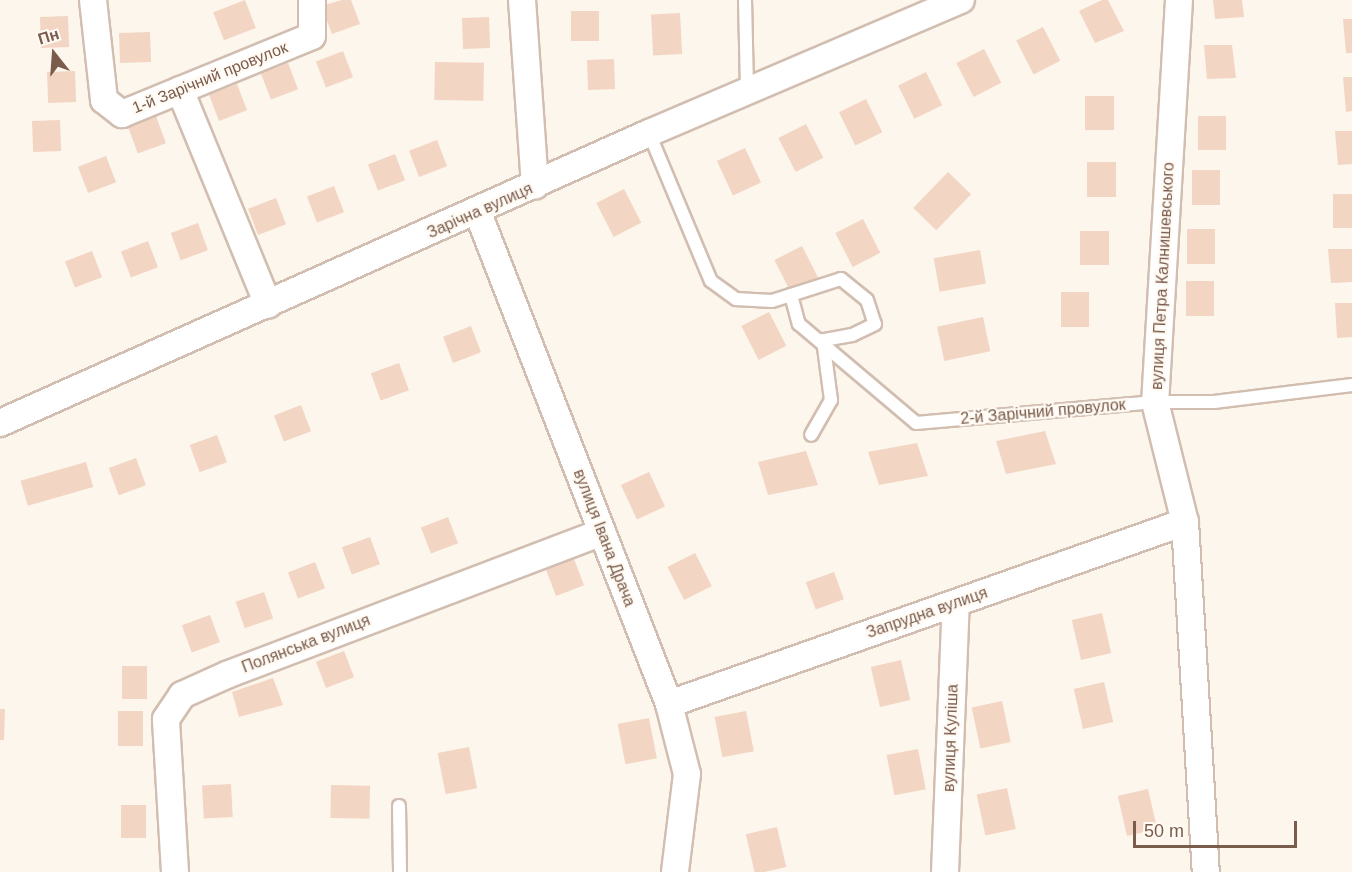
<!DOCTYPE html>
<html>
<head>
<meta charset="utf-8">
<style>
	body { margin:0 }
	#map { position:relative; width:1352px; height:872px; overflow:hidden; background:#fdf6ec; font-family:Arial,sans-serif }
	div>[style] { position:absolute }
	.building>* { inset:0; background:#f3d5c3; transform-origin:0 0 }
	.roads { filter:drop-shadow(2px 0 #d1beb0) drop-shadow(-2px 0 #d1beb0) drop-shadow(0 2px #d1beb0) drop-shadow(0 -2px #d1beb0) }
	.lane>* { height:12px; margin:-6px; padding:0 6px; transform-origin:6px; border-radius:6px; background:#fff }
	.street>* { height:26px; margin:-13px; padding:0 13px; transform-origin:13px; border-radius:13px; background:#fff }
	span { translate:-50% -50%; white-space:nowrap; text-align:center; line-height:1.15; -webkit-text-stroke:4.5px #fffaf3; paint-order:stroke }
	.street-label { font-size:16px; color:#7a5c4d }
	.north { position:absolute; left:24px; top:24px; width:60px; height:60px; -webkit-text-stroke:4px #fffaf3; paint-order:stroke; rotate:343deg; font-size:16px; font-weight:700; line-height:24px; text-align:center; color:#7a5c4d }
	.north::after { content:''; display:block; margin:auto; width:21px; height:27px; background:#7a5c4d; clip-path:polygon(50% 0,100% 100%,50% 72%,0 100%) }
	.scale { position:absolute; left:1133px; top:821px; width:164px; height:27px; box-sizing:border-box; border:3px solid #7a5c4d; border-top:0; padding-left:8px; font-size:18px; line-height:21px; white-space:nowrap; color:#7a5c4d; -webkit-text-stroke:4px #fffaf3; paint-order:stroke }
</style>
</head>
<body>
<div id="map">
	<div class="building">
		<i style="left:245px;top:0;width:30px;height:34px;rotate:69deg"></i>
		<i style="clip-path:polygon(342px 0,351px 0,360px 24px,332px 34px,321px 6px)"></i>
		<i style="clip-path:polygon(1102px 0,1108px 0,1124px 31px,1095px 43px,1079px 11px)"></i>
		<i style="clip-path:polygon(1213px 0,1242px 0,1244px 17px,1215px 19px)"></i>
		<i style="left:599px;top:11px;width:30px;height:28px;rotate:90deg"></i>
		<i style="left:680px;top:13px;width:41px;height:29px;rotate:87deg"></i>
		<i style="left:68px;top:16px;width:31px;height:28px;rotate:88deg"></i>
		<i style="left:489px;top:17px;width:31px;height:27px;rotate:88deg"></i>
		<i style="clip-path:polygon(1343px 19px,1352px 19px,1352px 53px,1346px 53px)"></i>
		<i style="left:1043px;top:27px;width:38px;height:30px;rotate:63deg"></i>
		<i style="left:150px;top:32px;width:30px;height:31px;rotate:88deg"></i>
		<i style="clip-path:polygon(1204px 45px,1232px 45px,1236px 78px,1207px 79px)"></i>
		<i style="left:984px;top:49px;width:38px;height:31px;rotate:63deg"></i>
		<i style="left:343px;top:51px;width:28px;height:29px;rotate:69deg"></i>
		<i style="left:614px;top:59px;width:30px;height:27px;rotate:88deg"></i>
		<i style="left:435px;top:62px;width:49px;height:38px;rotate:1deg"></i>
		<i style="left:288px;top:63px;width:28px;height:29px;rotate:69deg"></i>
		<i style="left:75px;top:71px;width:31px;height:28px;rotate:88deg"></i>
		<i style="left:926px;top:72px;width:37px;height:31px;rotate:64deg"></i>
		<i style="clip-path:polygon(1343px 77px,1352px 77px,1352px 111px,1346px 112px)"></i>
		<i style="left:237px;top:84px;width:28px;height:30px;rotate:69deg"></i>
		<i style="left:1085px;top:96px;width:29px;height:34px"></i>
		<i style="left:866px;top:99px;width:37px;height:30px;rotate:64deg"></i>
		<i style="left:156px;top:116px;width:29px;height:30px;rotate:70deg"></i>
		<i style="left:1198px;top:116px;width:28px;height:34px"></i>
		<i style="left:60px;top:120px;width:31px;height:28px;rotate:88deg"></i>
		<i style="left:806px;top:124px;width:38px;height:31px;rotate:63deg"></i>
		<i style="clip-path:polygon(1335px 131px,1352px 131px,1352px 164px,1338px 165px)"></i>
		<i style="left:437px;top:140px;width:28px;height:30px;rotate:69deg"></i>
		<i style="left:745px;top:148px;width:38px;height:31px;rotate:65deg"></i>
		<i style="left:395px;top:154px;width:28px;height:29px;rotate:69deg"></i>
		<i style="left:106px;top:156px;width:28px;height:30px;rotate:69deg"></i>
		<i style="left:1087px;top:162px;width:29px;height:35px"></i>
		<i style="left:1192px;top:170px;width:28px;height:35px"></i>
		<i style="left:948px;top:172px;width:32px;height:50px;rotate:44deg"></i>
		<i style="left:334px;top:186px;width:28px;height:29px;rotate:69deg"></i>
		<i style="left:624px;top:189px;width:38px;height:31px;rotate:63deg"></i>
		<i style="left:1333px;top:194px;width:19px;height:34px"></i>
		<i style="left:276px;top:198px;width:28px;height:30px;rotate:69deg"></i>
		<i style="left:863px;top:219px;width:38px;height:31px;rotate:63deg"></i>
		<i style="left:198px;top:223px;width:29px;height:29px;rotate:70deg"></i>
		<i style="left:1187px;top:229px;width:28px;height:35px"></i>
		<i style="left:1080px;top:231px;width:29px;height:34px"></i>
		<i style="left:148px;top:241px;width:28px;height:29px;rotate:69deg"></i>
		<i style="left:802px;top:246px;width:38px;height:31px;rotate:63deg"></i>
		<i style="clip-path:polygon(1328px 249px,1352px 249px,1352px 282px,1331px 283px)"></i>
		<i style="left:980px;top:250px;width:34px;height:47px;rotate:80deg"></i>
		<i style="left:92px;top:251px;width:28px;height:29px;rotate:69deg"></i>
		<i style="left:1186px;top:281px;width:28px;height:35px"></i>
		<i style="left:1061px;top:292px;width:28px;height:35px"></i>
		<i style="clip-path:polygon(1335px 303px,1352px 303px,1352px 337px,1337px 338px)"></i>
		<i style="left:769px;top:312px;width:38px;height:31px;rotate:63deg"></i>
		<i style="left:983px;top:317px;width:35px;height:47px;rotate:78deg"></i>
		<i style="left:471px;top:326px;width:28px;height:30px;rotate:69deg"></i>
		<i style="left:399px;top:363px;width:29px;height:30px;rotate:70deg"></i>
		<i style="left:301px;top:405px;width:28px;height:29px;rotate:69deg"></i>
		<i style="clip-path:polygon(1045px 431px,1056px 464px,1006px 474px,996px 441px)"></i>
		<i style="left:217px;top:435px;width:29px;height:29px;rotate:70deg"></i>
		<i style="clip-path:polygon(917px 443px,928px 476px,879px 485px,868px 452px)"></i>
		<i style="clip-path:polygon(806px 451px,818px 485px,768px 495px,758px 462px)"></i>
		<i style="left:136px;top:458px;width:29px;height:29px;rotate:70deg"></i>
		<i style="left:86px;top:462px;width:26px;height:68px;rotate:74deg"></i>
		<i style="left:649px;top:472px;width:38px;height:31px;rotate:65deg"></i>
		<i style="left:448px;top:517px;width:28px;height:29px;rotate:69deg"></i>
		<i style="left:370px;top:537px;width:29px;height:30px;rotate:70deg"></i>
		<i style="left:695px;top:553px;width:37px;height:31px;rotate:63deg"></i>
		<i style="left:574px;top:559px;width:28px;height:30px;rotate:69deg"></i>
		<i style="left:315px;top:562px;width:28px;height:29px;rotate:69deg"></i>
		<i style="left:834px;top:572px;width:29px;height:30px;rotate:70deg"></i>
		<i style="left:264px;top:592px;width:28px;height:30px;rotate:71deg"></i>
		<i style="left:1102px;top:613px;width:41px;height:31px;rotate:77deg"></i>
		<i style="left:210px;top:615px;width:29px;height:30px;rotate:70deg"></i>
		<i style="left:344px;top:651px;width:28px;height:30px;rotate:69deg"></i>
		<i style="left:901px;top:660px;width:41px;height:31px;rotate:77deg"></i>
		<i style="left:122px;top:666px;width:25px;height:33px"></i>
		<i style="clip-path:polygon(273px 678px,283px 705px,239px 717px,232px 692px)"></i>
		<i style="left:1104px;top:682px;width:41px;height:31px;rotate:77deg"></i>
		<i style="left:1002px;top:701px;width:42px;height:31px;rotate:78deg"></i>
		<i style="clip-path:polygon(0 709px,5px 709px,4px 740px,0 740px)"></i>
		<i style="left:118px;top:711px;width:25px;height:35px"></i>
		<i style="left:746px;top:711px;width:41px;height:32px;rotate:79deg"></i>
		<i style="left:649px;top:718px;width:41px;height:32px;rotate:79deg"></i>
		<i style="left:469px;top:747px;width:42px;height:32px;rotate:79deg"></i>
		<i style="left:918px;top:749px;width:41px;height:32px;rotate:79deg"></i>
		<i style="left:231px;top:784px;width:33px;height:29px;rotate:87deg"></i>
		<i style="left:331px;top:785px;width:39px;height:33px;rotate:1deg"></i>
		<i style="left:1007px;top:788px;width:42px;height:31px;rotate:78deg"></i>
		<i style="left:1148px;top:789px;width:41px;height:31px;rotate:77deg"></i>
		<i style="left:121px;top:805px;width:25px;height:33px"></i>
		<i style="left:777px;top:827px;width:41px;height:32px;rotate:77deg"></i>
	</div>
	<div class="roads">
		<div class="lane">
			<i style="left:745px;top:0;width:91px;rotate:88.7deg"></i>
			<i style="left:649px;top:133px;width:160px;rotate:67.3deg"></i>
			<i style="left:711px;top:281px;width:31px;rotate:36deg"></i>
			<i style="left:736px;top:299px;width:36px;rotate:3deg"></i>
			<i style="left:772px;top:301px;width:72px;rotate:-17.7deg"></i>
			<i style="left:841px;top:279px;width:33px;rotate:39deg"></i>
			<i style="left:867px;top:300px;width:25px;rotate:72deg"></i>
			<i style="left:875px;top:324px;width:25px;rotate:154deg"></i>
			<i style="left:852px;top:335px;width:29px;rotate:170deg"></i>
			<i style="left:823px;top:340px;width:61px;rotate:82.4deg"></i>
			<i style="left:831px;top:400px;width:40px;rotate:119.7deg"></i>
			<i style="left:791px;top:295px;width:30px;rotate:75deg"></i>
			<i style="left:799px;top:324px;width:153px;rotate:40.2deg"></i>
			<i style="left:916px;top:423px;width:240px;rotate:-5deg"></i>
			<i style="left:1155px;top:402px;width:59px"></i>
			<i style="left:1214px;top:402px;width:139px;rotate:-7deg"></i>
			<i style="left:399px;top:806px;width:66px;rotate:89.1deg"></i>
		</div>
		<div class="street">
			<i style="left:93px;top:0;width:101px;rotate:83.7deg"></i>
			<i style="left:104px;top:100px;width:23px;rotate:38deg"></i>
			<i style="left:122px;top:114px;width:205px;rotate:-22.3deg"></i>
			<i style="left:312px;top:36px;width:36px;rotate:-90deg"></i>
			<i style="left:522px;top:0;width:186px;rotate:86deg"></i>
			<i style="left:1179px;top:0;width:403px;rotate:93.4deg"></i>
			<i style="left:1155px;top:402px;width:124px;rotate:76deg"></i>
			<i style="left:1185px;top:522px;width:351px;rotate:86.6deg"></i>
			<i style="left:180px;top:90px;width:232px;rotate:67.7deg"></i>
			<i style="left:478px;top:213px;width:527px;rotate:68.74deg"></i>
			<i style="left:669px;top:704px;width:72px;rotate:75.6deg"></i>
			<i style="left:687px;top:774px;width:99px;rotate:97deg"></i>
			<i style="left:0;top:423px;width:711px;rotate:-24.08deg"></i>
			<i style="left:649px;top:133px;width:339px;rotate:-23.1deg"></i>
			<i style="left:669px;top:704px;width:547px;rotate:-19.43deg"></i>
			<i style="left:175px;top:872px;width:153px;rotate:-93.4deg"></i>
			<i style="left:166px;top:719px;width:29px;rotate:-56deg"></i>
			<i style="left:182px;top:695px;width:51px;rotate:-24.1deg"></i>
			<i style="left:229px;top:674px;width:399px;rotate:-20.8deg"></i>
			<i style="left:945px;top:872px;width:269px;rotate:-87.7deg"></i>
		</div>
	</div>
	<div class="street-label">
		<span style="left:210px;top:78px;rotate:-22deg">1-й Зарічний провулок</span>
		<span style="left:480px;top:211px;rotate:-24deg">Зарічна вулиця</span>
		<span style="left:1163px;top:276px;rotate:-87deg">вулиця Петра Калнишевського</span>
		<span style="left:1043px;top:412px;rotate:-5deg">2-й Зарічний провулок</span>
		<span style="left:604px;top:538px;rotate:69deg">вулиця Івана Драча</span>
		<span style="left:927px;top:613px;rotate:-19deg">Запрудна вулиця</span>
		<span style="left:306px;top:644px;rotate:-21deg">Полянська вулиця</span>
		<span style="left:951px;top:738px;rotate:-88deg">вулиця Куліша</span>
	</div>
	<div class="north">Пн</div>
	<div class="scale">50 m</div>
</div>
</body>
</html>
